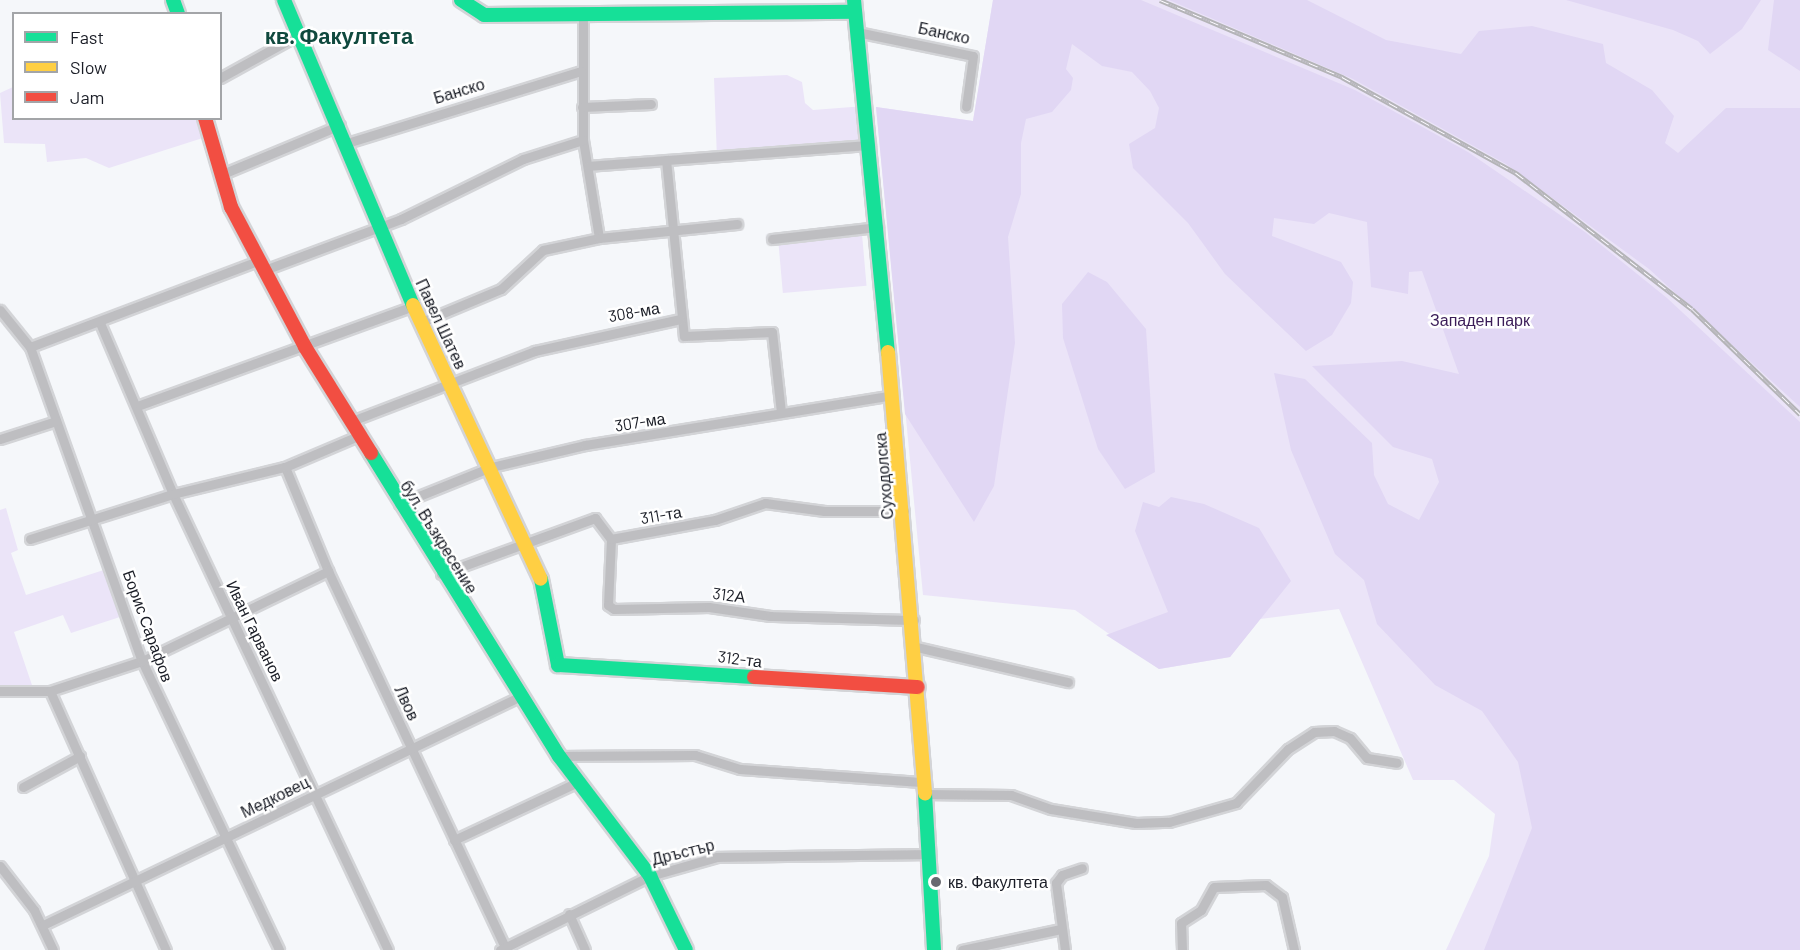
<!DOCTYPE html>
<html>
<head>
<meta charset="utf-8">
<style>
	body { margin:0 }
	#map { position:relative; width:1800px; height:950px; overflow:hidden; background:#f5f7fa; font-family:Barlow,sans-serif }
	div>[style] { position:absolute }
	.green>* { inset:0; background:#ebe4f8; transform-origin:0 0 }
	.forest>* { inset:0; background:#e1d7f4 }
	.roads { filter:drop-shadow(2px 0 #d3d4d7) drop-shadow(-2px 0 #d3d4d7) drop-shadow(0 2px #d3d4d7) drop-shadow(0 -2px #d3d4d7) }
	.street>* { height:9px; margin:-4.5px; padding:0 4.5px; transform-origin:4.5px; border-radius:4.5px; background:#bebec1 }
	.fast>* { height:14px; margin:-7px; padding:0 7px; transform-origin:7px; border-radius:7px; background:#16e098 }
	.slow>* { height:14px; margin:-7px; padding:0 7px; transform-origin:7px; border-radius:7px; background:#ffcf43 }
	.jam>* { height:14px; margin:-7px; padding:0 7px; transform-origin:7px; border-radius:7px; background:#f24e42 }
	.rail>* { height:5px; margin-top:-2.5px; transform-origin:0; background:repeating-linear-gradient(90deg,#fff 0 9px,#b4b4b7 0 18px); box-sizing:border-box; border-block:2px solid #b4b4b7 }
	.dots>* { width:16px; height:16px; translate:-50% -50%; box-sizing:border-box; border:3px solid #fff; border-radius:50% }
	span { translate:-50% -50%; white-space:nowrap; text-align:center; line-height:1.15; -webkit-text-stroke:5px #fff; paint-order:stroke }
	.street-label { font-size:16px; color:#1a1d26 }
	.park-label { font-size:16px; color:#3b1d58 }
	.poi-label { font-size:16px; color:#1a1d26 }
	.left { translate:0 -50%; text-align:left }
	.district-label { font-size:22px; color:#10493e; font-weight:700 }
	.legend { position:absolute; left:12px; top:12px; width:210px; height:108px; box-sizing:border-box; background:#fff; border:2px solid #a3a5a8; margin:0; padding:8px 10px; list-style:none; font-size:18px; color:#1a1d26 }
	.legend li { display:flex; align-items:center; gap:12px; height:30px }
	.legend b { width:30px; border:2px solid #a3a5a8 }
</style>
</head>
<body>
<div id="map">
	<div class="green">
		<i style="clip-path:polygon(993px 0,1800px 0,1800px 950px,1446px 950px,1489px 856px,1495px 814px,1454px 780px,1413px 780px,1339px 609px,1260px 619px,1230px 657px,1159px 669px,1075px 610px,923px 595px,876px 107px,973px 121px)"></i>
		<i style="clip-path:polygon(787px 75px,802px 82px,805px 103px,813px 110px,865px 106px,870px 145px,717px 160px,714px 78px)"></i>
		<i style="clip-path:polygon(13px 87px,14px 118px,205px 119px,209px 136px,109px 168px,86px 158px,47px 162px,45px 144px,4px 143px,0 93px)"></i>
		<i style="left:862px;top:234px;width:52px;height:84px;rotate:85deg"></i>
		<i style="clip-path:polygon(6px 508px,18px 550px,11px 553px,26px 595px,110px 568px,126px 615px,71px 633px,63px 615px,14px 632px,34px 691px,0 691px,0 510px)"></i>
	</div>
	<div class="forest">
		<i style="clip-path:polygon(993px 0,1141px 0,1355px 90px,1468px 152px,1585px 232px,1667px 298px,1800px 422px,1800px 950px,1484px 950px,1532px 828px,1518px 762px,1482px 711px,1435px 685px,1377px 624px,1364px 580px,1335px 554px,1291px 450px,1274px 373px,1305px 379px,1372px 443px,1374px 475px,1388px 504px,1419px 520px,1439px 482px,1432px 459px,1393px 447px,1312px 366px,1402px 361px,1459px 374px,1422px 271px,1409px 272px,1408px 294px,1371px 287px,1367px 222px,1329px 213px,1314px 224px,1274px 218px,1272px 236px,1341px 262px,1353px 282px,1351px 303px,1332px 335px,1306px 351px,1225px 274px,1188px 223px,1133px 168px,1129px 144px,1155px 128px,1159px 108px,1150px 91px,1132px 72px,1102px 66px,1072px 44px,1066px 69px,1073px 78px,1071px 90px,1052px 112px,1026px 119px,1021px 143px,1021px 194px,1008px 237px,1015px 343px,994px 486px,974px 522px,905px 414px,876px 107px,973px 121px)"></i>
		<i style="clip-path:polygon(1169px 0,1307px 0,1386px 40px,1461px 54px,1479px 31px,1532px 26px,1603px 44px,1606px 63px,1652px 90px,1674px 116px,1665px 143px,1678px 153px,1726px 108px,1800px 108px,1800px 407px,1649px 269px,1506px 164px,1353px 79px)"></i>
		<i style="clip-path:polygon(1566px 0,1761px 0,1742px 29px,1710px 54px,1698px 41px,1673px 30px)"></i>
		<i style="clip-path:polygon(1774px 0,1800px 0,1800px 71px,1768px 50px)"></i>
		<i style="clip-path:polygon(1088px 272px,1107px 282px,1146px 329px,1155px 472px,1125px 489px,1098px 449px,1063px 338px,1062px 304px)"></i>
		<i style="clip-path:polygon(1171px 497px,1204px 504px,1259px 528px,1291px 581px,1230px 657px,1159px 669px,1106px 635px,1168px 612px,1135px 531px,1143px 502px,1159px 507px)"></i>
	</div>
	<div class="roads">
		<div class="street">
			<i style="left:583px;top:11px;width:129px;rotate:90deg"></i>
			<i style="left:583px;top:140px;width:99px;rotate:80.7deg"></i>
			<i style="left:857px;top:32px;width:118px;rotate:11.7deg"></i>
			<i style="left:973px;top:56px;width:51px;rotate:97.8deg"></i>
			<i style="left:220px;top:78px;width:89px;rotate:-28.9deg"></i>
			<i style="left:582px;top:107px;width:69px;rotate:-2.5deg"></i>
			<i style="left:347px;top:143px;width:245px;rotate:-17.1deg"></i>
			<i style="left:666px;top:160px;width:177px;rotate:84.2deg"></i>
			<i style="left:684px;top:336px;width:88px;rotate:-2.6deg"></i>
			<i style="left:772px;top:332px;width:81px;rotate:83.6deg"></i>
			<i style="left:588px;top:166px;width:283px;rotate:-4.3deg"></i>
			<i style="left:220px;top:175px;width:130px;rotate:-22.6deg"></i>
			<i style="left:772px;top:239px;width:107px;rotate:-6.5deg"></i>
			<i style="left:262px;top:271px;width:148px;rotate:-20.5deg"></i>
			<i style="left:401px;top:219px;width:136px;rotate:-26.2deg"></i>
			<i style="left:523px;top:159px;width:63px;rotate:-17.6deg"></i>
			<i style="left:0;top:310px;width:48px;rotate:51deg"></i>
			<i style="left:30px;top:347px;width:333px;rotate:70.4deg"></i>
			<i style="left:142px;top:661px;width:320px;rotate:64.6deg"></i>
			<i style="left:424px;top:321px;width:83px;rotate:-22.6deg"></i>
			<i style="left:501px;top:289px;width:57px;rotate:-42.9deg"></i>
			<i style="left:543px;top:250px;width:57px;rotate:-12.1deg"></i>
			<i style="left:599px;top:238px;width:139px;rotate:-5.8deg"></i>
			<i style="left:100px;top:323px;width:186px;rotate:66.9deg"></i>
			<i style="left:173px;top:494px;width:504px;rotate:64.76deg"></i>
			<i style="left:30px;top:347px;width:243px;rotate:-20.7deg"></i>
			<i style="left:140px;top:405px;width:290px;rotate:-19.9deg"></i>
			<i style="left:349px;top:422px;width:199px;rotate:-20.9deg"></i>
			<i style="left:535px;top:351px;width:148px;rotate:-12.4deg"></i>
			<i style="left:0;top:439px;width:59px;rotate:-17.8deg"></i>
			<i style="left:285px;top:467px;width:113px;rotate:67.5deg"></i>
			<i style="left:328px;top:571px;width:419px;rotate:64.8deg"></i>
			<i style="left:399px;top:504px;width:99px;rotate:-21.9deg"></i>
			<i style="left:491px;top:467px;width:97px;rotate:-13.2deg"></i>
			<i style="left:585px;top:445px;width:312px;rotate:-9.2deg"></i>
			<i style="left:30px;top:539px;width:150px;rotate:-17.5deg"></i>
			<i style="left:173px;top:494px;width:115px;rotate:-13.6deg"></i>
			<i style="left:285px;top:467px;width:79px;rotate:-23deg"></i>
			<i style="left:611px;top:539px;width:66px;rotate:92.6deg"></i>
			<i style="left:608px;top:605px;width:7px;rotate:34deg"></i>
			<i style="left:614px;top:609px;width:95px;rotate:-1.2deg"></i>
			<i style="left:709px;top:607px;width:62px;rotate:8.4deg"></i>
			<i style="left:770px;top:616px;width:144px;rotate:1.6deg"></i>
			<i style="left:611px;top:539px;width:106px;rotate:-10.4deg"></i>
			<i style="left:715px;top:520px;width:53px;rotate:-18.8deg"></i>
			<i style="left:765px;top:503px;width:60px;rotate:7.7deg"></i>
			<i style="left:824px;top:511px;width:80px"></i>
			<i style="left:441px;top:574px;width:164px;rotate:-20deg"></i>
			<i style="left:595px;top:518px;width:26px;rotate:53deg"></i>
			<i style="left:916px;top:647px;width:156px;rotate:13deg"></i>
			<i style="left:0;top:691px;width:50px"></i>
			<i style="left:50px;top:691px;width:97px;rotate:-18.1deg"></i>
			<i style="left:142px;top:661px;width:207px;rotate:-25.8deg"></i>
			<i style="left:50px;top:691px;width:284px;rotate:65.9deg"></i>
			<i style="left:559px;top:756px;width:136px;rotate:-0.4deg"></i>
			<i style="left:695px;top:755px;width:47px;rotate:17.3deg"></i>
			<i style="left:740px;top:769px;width:181px;rotate:4.1deg"></i>
			<i style="left:23px;top:787px;width:65px;rotate:-28.5deg"></i>
			<i style="left:922px;top:794px;width:89px;rotate:0.6deg"></i>
			<i style="left:1011px;top:795px;width:42px;rotate:19.3deg"></i>
			<i style="left:1051px;top:809px;width:86px;rotate:9.4deg"></i>
			<i style="left:1136px;top:823px;width:33px;rotate:-2deg"></i>
			<i style="left:1169px;top:822px;width:70px;rotate:-15.8deg"></i>
			<i style="left:1236px;top:803px;width:75px;rotate:-46.1deg"></i>
			<i style="left:1288px;top:749px;width:31px;rotate:-33deg"></i>
			<i style="left:1314px;top:732px;width:20px;rotate:-3deg"></i>
			<i style="left:1334px;top:731px;width:17px;rotate:24deg"></i>
			<i style="left:1350px;top:738px;width:26px;rotate:50deg"></i>
			<i style="left:1367px;top:758px;width:30px;rotate:9deg"></i>
			<i style="left:454px;top:840px;width:137px;rotate:-25.1deg"></i>
			<i style="left:0;top:866px;width:56px;rotate:52.3deg"></i>
			<i style="left:34px;top:910px;width:44px;rotate:64.6deg"></i>
			<i style="left:569px;top:914px;width:39px;rotate:66deg"></i>
			<i style="left:43px;top:925px;width:530px;rotate:-25.6deg"></i>
			<i style="left:500px;top:950px;width:167px;rotate:-26.3deg"></i>
			<i style="left:650px;top:876px;width:70px;rotate:-15.8deg"></i>
			<i style="left:717px;top:857px;width:210px;rotate:-0.8deg"></i>
			<i style="left:962px;top:950px;width:101px;rotate:-12deg"></i>
			<i style="left:1065px;top:950px;width:68px;rotate:-97.7deg"></i>
			<i style="left:1056px;top:883px;width:10px;rotate:-53deg"></i>
			<i style="left:1062px;top:875px;width:21px;rotate:-19deg"></i>
			<i style="left:1182px;top:950px;width:27px;rotate:-92deg"></i>
			<i style="left:1181px;top:923px;width:24px;rotate:-33deg"></i>
			<i style="left:1201px;top:910px;width:26px;rotate:-61deg"></i>
			<i style="left:1214px;top:887px;width:52px;rotate:-2.2deg"></i>
			<i style="left:1266px;top:885px;width:20px;rotate:37deg"></i>
			<i style="left:1282px;top:897px;width:54px;rotate:77.2deg"></i>
		</div>
		<div class="fast">
			<i style="left:173px;top:0;width:15px;rotate:70deg"></i>
			<i style="left:284px;top:0;width:331px;rotate:67.1deg"></i>
			<i style="left:461px;top:0;width:27px;rotate:33deg"></i>
			<i style="left:484px;top:15px;width:371px;rotate:-0.5deg"></i>
			<i style="left:854px;top:0;width:354px;rotate:84.5deg"></i>
			<i style="left:371px;top:453px;width:357px;rotate:58.2deg"></i>
			<i style="left:559px;top:756px;width:151px;rotate:52.8deg"></i>
			<i style="left:650px;top:876px;width:82px;rotate:64.1deg"></i>
			<i style="left:541px;top:579px;width:88px;rotate:78.8deg"></i>
			<i style="left:558px;top:665px;width:196px;rotate:3.5deg"></i>
			<i style="left:925px;top:793px;width:157px;rotate:86.7deg"></i>
		</div>
		<div class="slow">
			<i style="left:413px;top:305px;width:302px;rotate:65deg"></i>
			<i style="left:888px;top:352px;width:443px;rotate:85.2deg"></i>
		</div>
		<div class="jam">
			<i style="left:205px;top:118px;width:93px;rotate:73.7deg"></i>
			<i style="left:231px;top:207px;width:158px;rotate:62.1deg"></i>
			<i style="left:305px;top:347px;width:125px;rotate:58.1deg"></i>
			<i style="left:754px;top:677px;width:164px;rotate:3.5deg"></i>
		</div>
	</div>
	<div class="rail">
		<i style="left:1160px;top:0;width:198px;rotate:22.9deg"></i>
		<i style="left:1342px;top:77px;width:199px;rotate:28.9deg"></i>
		<i style="left:1516px;top:173px;width:222px;rotate:37.7deg"></i>
		<i style="left:1692px;top:309px;width:151px;rotate:44.2deg"></i>
	</div>
	<div class="dots">
		<i style="left:936px;top:882px;background:#676970"></i>
	</div>
	<div class="street-label">
		<span style="left:944px;top:33px;rotate:12deg">Банско</span>
		<span style="left:459px;top:91px;rotate:-17deg">Банско</span>
		<span style="left:634px;top:312px;rotate:-10deg">308-ма</span>
		<span style="left:441px;top:324px;rotate:65deg">Павел Шатев</span>
		<span style="left:640px;top:422px;rotate:-9deg">307-ма</span>
		<span style="left:884px;top:476px;rotate:-95deg">Суходолска</span>
		<span style="left:661px;top:515px;rotate:-10deg">311-та</span>
		<span style="left:439px;top:537px;rotate:58deg">бул. Възкресение</span>
		<span style="left:729px;top:595px;rotate:7deg">312А</span>
		<span style="left:148px;top:626px;rotate:70deg">Борис Сарафов</span>
		<span style="left:255px;top:631px;rotate:64deg">Иван Гарванов</span>
		<span style="left:740px;top:659px;rotate:7deg">312-та</span>
		<span style="left:407px;top:703px;rotate:65deg">Лвов</span>
		<span style="left:275px;top:797px;rotate:-26deg">Медковец</span>
		<span style="left:683px;top:852px;rotate:-14deg">Дръстър</span>
	</div>
	<div class="park-label">
		<span style="left:1480px;top:320px">Западен парк</span>
	</div>
	<div class="poi-label">
		<span class="left" style="left:948px;top:882px">кв. Факултета</span>
	</div>
	<div class="district-label">
		<span style="left:339px;top:36px">кв. Факултета</span>
	</div>
	<ul class="legend">
	<li><b style="height:8px;background:#16e098"></b>Fast</li>
	<li><b style="height:8px;background:#ffcf43"></b>Slow</li>
	<li><b style="height:8px;background:#f24e42"></b>Jam</li>
	</ul>
</div>
</body>
</html>
